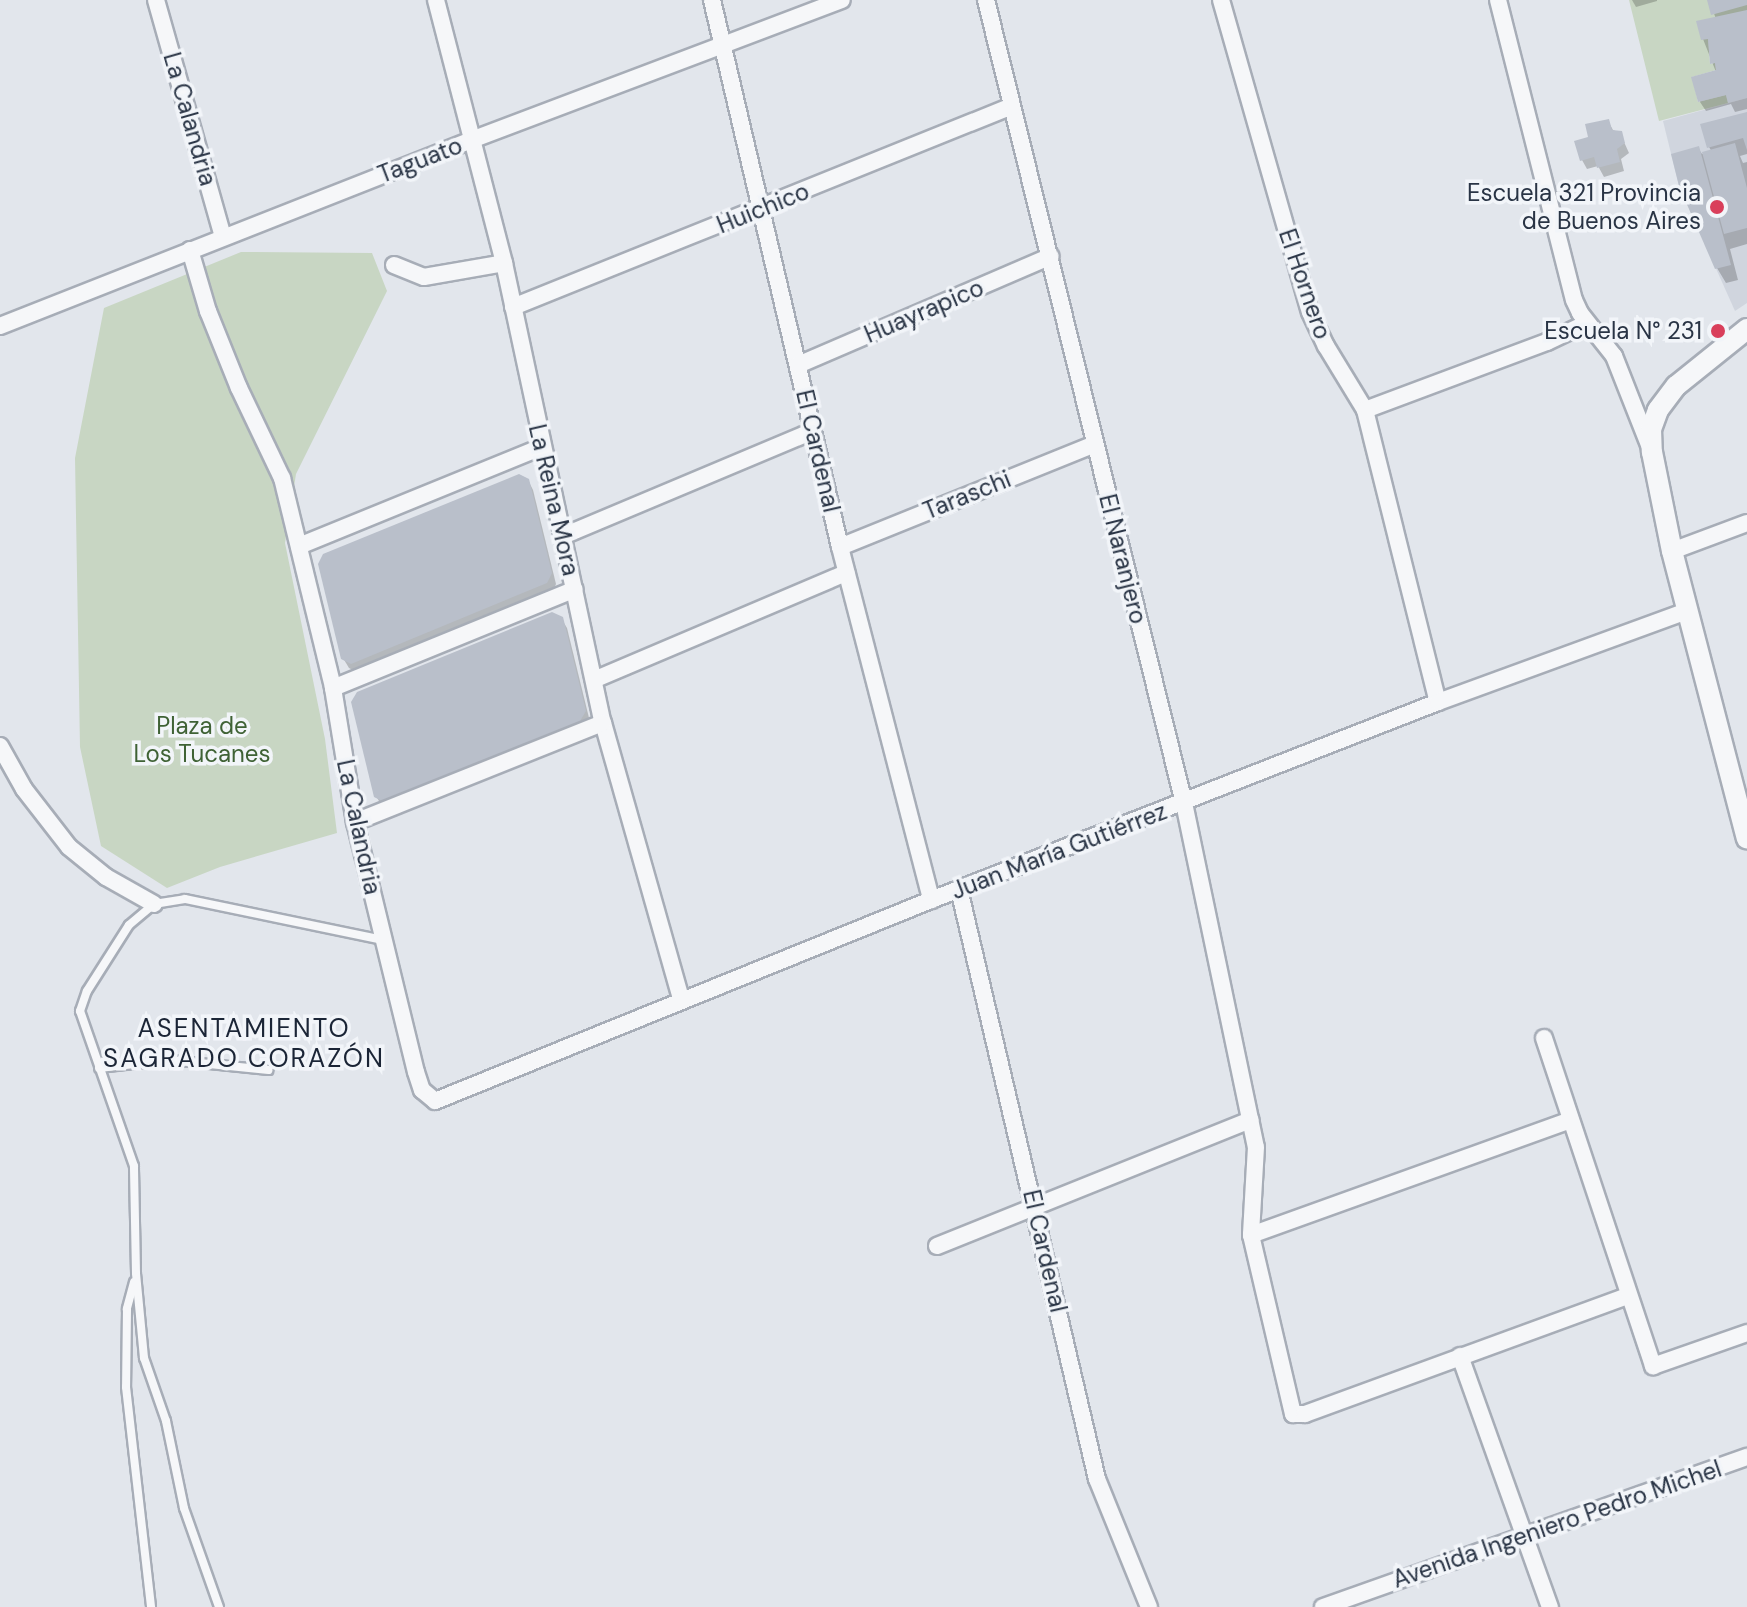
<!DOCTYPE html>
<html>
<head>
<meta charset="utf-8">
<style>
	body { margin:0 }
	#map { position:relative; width:1747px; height:1607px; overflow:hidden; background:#e2e6ec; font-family:"DM Sans",sans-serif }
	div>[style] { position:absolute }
	.built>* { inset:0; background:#d0d5de }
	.green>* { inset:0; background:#c8d6c3 }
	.shadow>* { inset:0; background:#0003 }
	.building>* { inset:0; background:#b9bfca }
	.roads { filter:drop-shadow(2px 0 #a7adb7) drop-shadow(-2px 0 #a7adb7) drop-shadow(0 2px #a7adb7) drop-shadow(0 -2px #a7adb7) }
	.service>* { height:8px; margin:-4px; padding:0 4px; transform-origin:4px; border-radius:4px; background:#f6f7f9 }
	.minor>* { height:16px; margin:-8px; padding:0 8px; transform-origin:8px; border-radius:8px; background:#f6f7f9 }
	.tertiary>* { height:20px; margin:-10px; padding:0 10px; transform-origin:10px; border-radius:10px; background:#f6f7f9 }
	.dots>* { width:22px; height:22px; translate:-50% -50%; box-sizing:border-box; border:4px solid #f2f5f9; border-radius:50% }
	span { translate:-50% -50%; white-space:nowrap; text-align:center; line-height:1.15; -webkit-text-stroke:7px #f2f5f9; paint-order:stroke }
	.street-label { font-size:24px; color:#293445 }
	.poi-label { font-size:24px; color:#293445 }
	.right { translate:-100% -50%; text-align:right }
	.park-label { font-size:24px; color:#3f6235 }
	.neighbourhood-label { font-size:26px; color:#1b2536; letter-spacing:2px }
</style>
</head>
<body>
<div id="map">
	<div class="built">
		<i style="clip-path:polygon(1747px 98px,1747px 303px,1735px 311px,1679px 186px,1663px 121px)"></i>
	</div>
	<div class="green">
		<i style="clip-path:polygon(1629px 0,1747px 0,1747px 10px,1708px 39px,1710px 64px,1715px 63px,1716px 70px,1692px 77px,1698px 102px,1726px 95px,1728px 103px,1659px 121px)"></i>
		<i style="clip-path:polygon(241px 252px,372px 253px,387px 291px,296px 474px,285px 543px,325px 739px,337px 833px,220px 867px,167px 888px,101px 846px,80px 747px,75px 458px,104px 308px)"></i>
	</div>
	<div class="shadow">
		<i style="clip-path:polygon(1632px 0,1657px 0,1657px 1px,1636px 7px)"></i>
		<i style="clip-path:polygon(1709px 0,1747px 0,1747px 109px,1735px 112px,1731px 104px,1706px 111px,1700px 102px,1694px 78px,1716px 72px,1703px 39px,1716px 19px)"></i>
		<i style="clip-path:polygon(1747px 114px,1747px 154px,1740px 156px,1743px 163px,1747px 162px,1747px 244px,1730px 249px,1738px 280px,1726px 283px,1717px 268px,1698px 148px,1702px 154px,1712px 152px,1709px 147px)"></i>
		<i style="clip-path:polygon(1608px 121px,1613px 130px,1620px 133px,1629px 153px,1621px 159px,1624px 171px,1604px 177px,1598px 166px,1587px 169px,1582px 160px,1591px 138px)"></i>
		<i style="clip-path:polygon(528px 480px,533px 490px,556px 584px,552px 593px,358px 673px,349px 668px,343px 658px)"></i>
		<i style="clip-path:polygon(561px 618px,567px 628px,590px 722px,382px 806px,376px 796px)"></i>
	</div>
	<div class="building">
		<i style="clip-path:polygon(1707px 0,1747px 0,1747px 5px,1711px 15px)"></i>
		<i style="clip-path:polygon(1747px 10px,1747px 98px,1728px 103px,1726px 95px,1698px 102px,1691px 77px,1716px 70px,1715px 63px,1710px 64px,1708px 39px,1701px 40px,1696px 21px)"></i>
		<i style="clip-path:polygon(1747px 112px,1747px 150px,1743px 138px,1707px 148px,1700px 124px)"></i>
		<i style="clip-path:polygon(1609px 119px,1612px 130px,1622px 131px,1625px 143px,1617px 149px,1620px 162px,1597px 168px,1594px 157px,1580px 161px,1574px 141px,1588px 137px,1585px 124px)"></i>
		<i style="clip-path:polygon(1735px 143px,1747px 188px,1747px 228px,1724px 234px,1702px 152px)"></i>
		<i style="clip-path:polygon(1699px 146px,1731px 265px,1715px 269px,1679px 186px,1671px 154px)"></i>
		<i style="clip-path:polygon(519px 474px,529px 479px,552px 573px,547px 583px,351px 664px,341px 659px,318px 564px,323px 554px)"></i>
		<i style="clip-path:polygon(552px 612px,563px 617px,586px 711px,580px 721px,384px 802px,374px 797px,351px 702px,357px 692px)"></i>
	</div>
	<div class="roads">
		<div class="service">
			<i style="left:99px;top:1068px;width:71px;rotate:-6.4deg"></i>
			<i style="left:170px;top:1060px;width:99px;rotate:5.8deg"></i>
			<i style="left:134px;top:1282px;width:28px;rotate:105deg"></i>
			<i style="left:127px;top:1309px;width:78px;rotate:90.7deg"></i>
			<i style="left:126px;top:1387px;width:221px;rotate:83.5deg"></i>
			<i style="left:219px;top:1607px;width:105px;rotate:-109.5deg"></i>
			<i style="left:184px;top:1508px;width:89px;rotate:-101.7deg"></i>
			<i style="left:166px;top:1421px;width:67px;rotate:-109.2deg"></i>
			<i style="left:144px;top:1358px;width:85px;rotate:-95.4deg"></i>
			<i style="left:136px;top:1273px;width:107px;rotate:-91.1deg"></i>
			<i style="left:134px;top:1166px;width:164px;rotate:-109.2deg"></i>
			<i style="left:80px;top:1011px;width:21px;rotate:-71deg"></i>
			<i style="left:87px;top:991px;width:78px;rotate:-57.5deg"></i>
			<i style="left:129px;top:925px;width:33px;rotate:-40deg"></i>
			<i style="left:154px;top:904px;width:31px;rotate:-9deg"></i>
			<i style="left:185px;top:899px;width:202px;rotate:11.7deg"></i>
		</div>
		<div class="minor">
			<i style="left:156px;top:0;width:246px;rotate:74.2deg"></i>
			<i style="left:436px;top:0;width:272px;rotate:75.5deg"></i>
			<i style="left:504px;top:263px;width:471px;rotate:77.9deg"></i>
			<i style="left:603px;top:723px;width:286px;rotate:74.2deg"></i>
			<i style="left:712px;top:0;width:562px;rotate:76.83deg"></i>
			<i style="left:840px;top:547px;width:365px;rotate:75.5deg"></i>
			<i style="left:986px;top:0;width:827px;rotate:76.15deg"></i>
			<i style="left:1184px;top:803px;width:351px;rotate:78.2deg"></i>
			<i style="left:1256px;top:1147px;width:88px;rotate:93.3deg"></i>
			<i style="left:1251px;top:1235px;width:184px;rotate:76.8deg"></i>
			<i style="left:1293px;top:1414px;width:12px"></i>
			<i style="left:1305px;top:1414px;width:344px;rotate:-20.1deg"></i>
			<i style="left:1221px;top:0;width:324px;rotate:74.1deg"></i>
			<i style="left:1310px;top:312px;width:38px;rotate:65deg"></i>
			<i style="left:1326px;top:346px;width:75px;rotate:58.6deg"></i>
			<i style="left:1365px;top:410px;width:301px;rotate:76deg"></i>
			<i style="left:1498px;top:0;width:309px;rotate:75.8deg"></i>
			<i style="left:1574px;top:300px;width:14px;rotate:65deg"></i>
			<i style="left:1580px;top:313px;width:55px;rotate:51.7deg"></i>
			<i style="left:1614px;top:356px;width:96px;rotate:68.5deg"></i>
			<i style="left:190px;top:250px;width:64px;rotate:73.6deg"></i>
			<i style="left:208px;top:311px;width:83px;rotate:68.1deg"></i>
			<i style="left:239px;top:388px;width:100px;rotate:64.5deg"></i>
			<i style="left:282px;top:478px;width:216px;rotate:76.3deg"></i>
			<i style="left:333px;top:688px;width:136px;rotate:80.7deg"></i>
			<i style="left:355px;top:822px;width:257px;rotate:76.3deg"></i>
			<i style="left:416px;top:1072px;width:19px;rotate:72deg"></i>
			<i style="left:422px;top:1090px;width:17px;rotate:40deg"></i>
			<i style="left:435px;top:1101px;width:535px;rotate:-22.06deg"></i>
			<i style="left:931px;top:900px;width:544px;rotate:-21.33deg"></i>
			<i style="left:1438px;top:702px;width:265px;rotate:-20.1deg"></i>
			<i style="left:394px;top:265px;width:32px;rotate:22deg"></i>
			<i style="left:424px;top:277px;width:81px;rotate:-9.9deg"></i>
			<i style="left:513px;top:307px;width:538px;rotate:-21.94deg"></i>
			<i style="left:0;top:326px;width:510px;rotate:-21.53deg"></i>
			<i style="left:474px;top:139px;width:393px;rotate:-20.7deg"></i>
			<i style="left:798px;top:365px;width:275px;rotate:-23.3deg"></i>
			<i style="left:1365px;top:410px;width:194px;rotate:-20.5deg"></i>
			<i style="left:1547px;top:342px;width:44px;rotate:-25.4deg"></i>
			<i style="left:563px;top:536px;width:271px;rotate:-22.8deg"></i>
			<i style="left:299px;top:546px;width:261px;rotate:-22.2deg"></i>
			<i style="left:840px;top:547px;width:275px;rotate:-22deg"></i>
			<i style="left:1672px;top:551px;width:80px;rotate:-20.5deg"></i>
			<i style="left:596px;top:679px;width:272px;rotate:-23deg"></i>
			<i style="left:333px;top:688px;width:261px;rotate:-22.2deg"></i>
			<i style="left:0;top:746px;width:49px;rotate:60.8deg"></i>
			<i style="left:24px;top:789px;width:73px;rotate:52.2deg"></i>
			<i style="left:69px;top:847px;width:48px;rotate:39deg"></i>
			<i style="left:106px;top:877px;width:55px;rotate:29.4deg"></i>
			<i style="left:355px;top:822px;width:267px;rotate:-21.8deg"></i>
			<i style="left:959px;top:889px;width:606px;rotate:76.84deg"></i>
			<i style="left:1097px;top:1479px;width:138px;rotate:67.9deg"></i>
			<i style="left:1544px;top:1038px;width:346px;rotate:71.6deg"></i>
			<i style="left:1653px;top:1366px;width:100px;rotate:-19.3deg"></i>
			<i style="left:1251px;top:1235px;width:339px;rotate:-19.8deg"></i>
			<i style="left:937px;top:1246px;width:338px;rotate:-21.9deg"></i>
			<i style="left:1460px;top:1356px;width:267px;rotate:70.3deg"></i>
			<i style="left:1323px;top:1607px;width:450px;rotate:-19.5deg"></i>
		</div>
		<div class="tertiary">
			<i style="left:1747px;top:329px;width:91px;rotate:141.2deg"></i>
			<i style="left:1676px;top:386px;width:30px;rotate:127deg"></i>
			<i style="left:1658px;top:410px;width:20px;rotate:110deg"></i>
			<i style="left:1651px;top:429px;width:23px;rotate:88deg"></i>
			<i style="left:1652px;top:452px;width:101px;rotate:78.6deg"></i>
			<i style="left:1672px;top:551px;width:297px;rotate:75.4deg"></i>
		</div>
	</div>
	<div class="dots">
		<i style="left:1717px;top:207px;background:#d93f5b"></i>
		<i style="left:1718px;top:331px;background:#d93f5b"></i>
	</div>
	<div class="street-label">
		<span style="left:190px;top:119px;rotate:74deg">La Calandria</span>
		<span style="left:420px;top:160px;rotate:-21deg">Taguato</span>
		<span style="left:763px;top:208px;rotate:-22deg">Huichico</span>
		<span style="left:1305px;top:284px;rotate:71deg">El Hornero</span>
		<span style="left:924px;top:311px;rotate:-23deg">Huayrapico</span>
		<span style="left:818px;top:451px;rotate:77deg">El Cardenal</span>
		<span style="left:967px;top:495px;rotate:-22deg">Taraschi</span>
		<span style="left:554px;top:500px;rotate:77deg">La Reina Mora</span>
		<span style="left:1123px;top:559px;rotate:76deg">El Naranjero</span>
		<span style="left:359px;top:827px;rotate:78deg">La Calandria</span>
		<span style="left:1059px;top:851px;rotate:-21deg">Juan María Gutiérrez</span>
		<span style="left:1045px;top:1251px;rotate:77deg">El Cardenal</span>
		<span style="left:1557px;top:1524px;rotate:-19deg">Avenida Ingeniero Pedro Michel</span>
	</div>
	<div class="poi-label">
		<span class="right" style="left:1701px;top:207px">Escuela 321 Provincia<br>de Buenos Aires</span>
		<span class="right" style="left:1702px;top:331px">Escuela N° 231</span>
	</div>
	<div class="park-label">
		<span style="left:202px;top:740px">Plaza de<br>Los Tucanes</span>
	</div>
	<div class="neighbourhood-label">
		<span style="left:244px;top:1044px">ASENTAMIENTO<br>SAGRADO CORAZÓN</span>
	</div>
</div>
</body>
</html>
